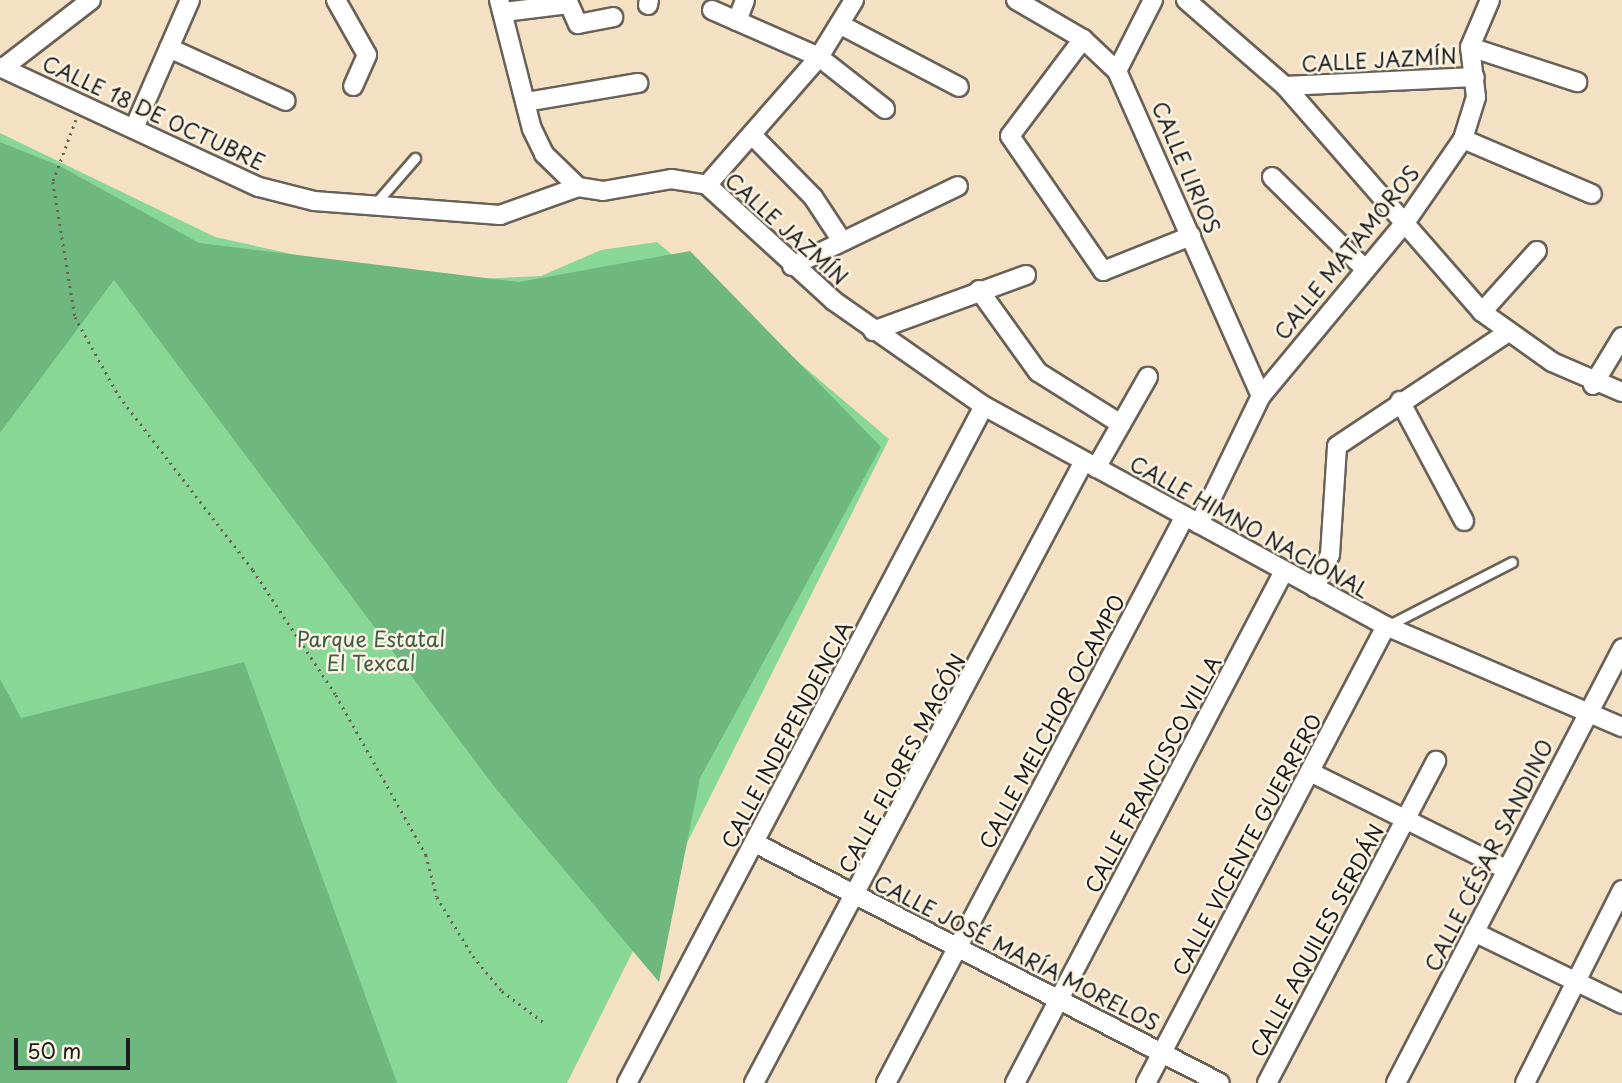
<!DOCTYPE html>
<html>
<head>
<meta charset="utf-8">
<style>
	body { margin:0 }
	#map { position:relative; width:1622px; height:1083px; overflow:hidden; background:#f4e1c4; font-family:"Playpen Sans",sans-serif }
	div>[style] { position:absolute }
	.green>* { inset:0; background:#88d796 }
	.forest>* { inset:0; background:#6eb87f }
	.path>* { height:2.5px; margin-top:-1.25px; transform-origin:0; background:repeating-linear-gradient(90deg,#686157 0 2px,transparent 0 7px) }
	.roads { filter:drop-shadow(2px 0 #686157) drop-shadow(-2px 0 #686157) drop-shadow(0 2px #686157) drop-shadow(0 -2px #686157) }
	.lane>* { height:9px; margin:-4.5px; padding:0 4.5px; transform-origin:4.5px; border-radius:4.5px; background:#fff }
	.street>* { height:18px; margin:-9px; padding:0 9px; transform-origin:9px; border-radius:9px; background:#fff }
	span { translate:-50% -50%; white-space:nowrap; text-align:center; line-height:1.15; -webkit-text-stroke:5px #fcf5e5; paint-order:stroke }
	.street-label { font-size:21px; color:#1c1c1c }
	.park-label { font-size:21px; color:#425d47 }
	.scale { position:absolute; left:14px; top:1038px; width:116px; height:32px; box-sizing:border-box; border:4px solid #1c1c1c; border-top:0; padding-left:9px; font-size:21px; line-height:24px; white-space:nowrap; color:#1c1c1c; -webkit-text-stroke:5px #fcf5e5; paint-order:stroke }
</style>
</head>
<body>
<div id="map">
	<div class="green">
		<i style="clip-path:polygon(0 133px,215px 237px,418px 282px,541px 276px,601px 250px,657px 242px,889px 439px,567px 1083px,0 1083px)"></i>
	</div>
	<div class="forest">
		<i style="clip-path:polygon(0 142px,60px 166px,199px 243px,519px 282px,690px 251px,881px 447px,700px 778px,659px 982px,496px 789px,114px 280px,0 433px)"></i>
		<i style="clip-path:polygon(244px 662px,397px 1083px,0 1083px,0 679px,21px 718px)"></i>
	</div>
	<div class="path">
		<i style="left:76px;top:120px;width:66px;rotate:110.4deg"></i>
		<i style="left:53px;top:182px;width:137px;rotate:80.7deg"></i>
		<i style="left:75px;top:317px;width:90px;rotate:60.9deg"></i>
		<i style="left:119px;top:396px;width:220px;rotate:52.4deg"></i>
		<i style="left:253px;top:570px;width:150px;rotate:56.4deg"></i>
		<i style="left:336px;top:695px;width:184px;rotate:60.6deg"></i>
		<i style="left:426px;top:855px;width:43px;rotate:75.3deg"></i>
		<i style="left:437px;top:897px;width:69px;rotate:58.6deg"></i>
		<i style="left:473px;top:956px;width:45px;rotate:50.4deg"></i>
		<i style="left:502px;top:991px;width:55px;rotate:36.9deg"></i>
	</div>
	<div class="roads">
		<div class="lane">
			<i style="left:375px;top:204px;width:61px;rotate:-49deg"></i>
			<i style="left:1389px;top:625px;width:138px;rotate:-27.1deg"></i>
		</div>
		<div class="street">
			<i style="left:336px;top:0;width:63px;rotate:60.6deg"></i>
			<i style="left:367px;top:55px;width:34px;rotate:114deg"></i>
			<i style="left:499px;top:0;width:133px;rotate:75.7deg"></i>
			<i style="left:532px;top:129px;width:28px;rotate:64deg"></i>
			<i style="left:544px;top:154px;width:47px;rotate:44.1deg"></i>
			<i style="left:578px;top:187px;width:25px;rotate:9deg"></i>
			<i style="left:603px;top:191px;width:69px;rotate:-10deg"></i>
			<i style="left:671px;top:179px;width:36px;rotate:9deg"></i>
			<i style="left:707px;top:185px;width:172px;rotate:42.4deg"></i>
			<i style="left:834px;top:301px;width:183px;rotate:35deg"></i>
			<i style="left:984px;top:406px;width:458px;rotate:28.7deg"></i>
			<i style="left:1386px;top:626px;width:257px;rotate:23.2deg"></i>
			<i style="left:1016px;top:0;width:78px;rotate:30.2deg"></i>
			<i style="left:1083px;top:39px;width:47px;rotate:43.3deg"></i>
			<i style="left:1117px;top:71px;width:355px;rotate:66.1deg"></i>
			<i style="left:1186px;top:0;width:131px;rotate:41deg"></i>
			<i style="left:1285px;top:86px;width:300px;rotate:48.9deg"></i>
			<i style="left:1482px;top:312px;width:86px;rotate:35.5deg"></i>
			<i style="left:1552px;top:362px;width:76px;rotate:23.2deg"></i>
			<i style="left:648px;top:5px;width:5px;rotate:-79deg"></i>
			<i style="left:712px;top:10px;width:117px;rotate:23.7deg"></i>
			<i style="left:819px;top:57px;width:84px;rotate:38.2deg"></i>
			<i style="left:504px;top:12px;width:65px;rotate:-7deg"></i>
			<i style="left:569px;top:4px;width:22px;rotate:66deg"></i>
			<i style="left:578px;top:24px;width:36px;rotate:-11deg"></i>
			<i style="left:737px;top:21px;width:22px;rotate:-69deg"></i>
			<i style="left:841px;top:25px;width:133px;rotate:27.7deg"></i>
			<i style="left:1083px;top:39px;width:121px;rotate:127deg"></i>
			<i style="left:1010px;top:136px;width:164px;rotate:55.4deg"></i>
			<i style="left:1103px;top:271px;width:95px;rotate:-21.7deg"></i>
			<i style="left:1470px;top:47px;width:113px;rotate:18.1deg"></i>
			<i style="left:169px;top:48px;width:128px;rotate:24.4deg"></i>
			<i style="left:0;top:67px;width:285px;rotate:24.9deg"></i>
			<i style="left:259px;top:187px;width:57px;rotate:14.3deg"></i>
			<i style="left:314px;top:201px;width:187px;rotate:4.3deg"></i>
			<i style="left:500px;top:215px;width:83px;rotate:-19.7deg"></i>
			<i style="left:3px;top:68px;width:111px;rotate:-37.7deg"></i>
			<i style="left:1117px;top:71px;width:80px;rotate:-63.1deg"></i>
			<i style="left:1285px;top:86px;width:190px;rotate:-2.7deg"></i>
			<i style="left:526px;top:102px;width:114px;rotate:-9.6deg"></i>
			<i style="left:135px;top:126px;width:137px;rotate:-66.4deg"></i>
			<i style="left:752px;top:135px;width:87px;rotate:45.5deg"></i>
			<i style="left:813px;top:197px;width:53px;rotate:56.6deg"></i>
			<i style="left:1463px;top:139px;width:140px;rotate:23.1deg"></i>
			<i style="left:1272px;top:177px;width:131px;rotate:44.7deg"></i>
			<i style="left:707px;top:185px;width:170px;rotate:-48.8deg"></i>
			<i style="left:819px;top:57px;width:67px;rotate:-58.4deg"></i>
			<i style="left:792px;top:266px;width:184px;rotate:-25.7deg"></i>
			<i style="left:979px;top:290px;width:101px;rotate:54.3deg"></i>
			<i style="left:1038px;top:372px;width:98px;rotate:32.1deg"></i>
			<i style="left:1482px;top:312px;width:82px;rotate:-48deg"></i>
			<i style="left:873px;top:331px;width:163px;rotate:-20.1deg"></i>
			<i style="left:1593px;top:385px;width:56px;rotate:-58.9deg"></i>
			<i style="left:1400px;top:401px;width:136px;rotate:61.9deg"></i>
			<i style="left:1096px;top:468px;width:105px;rotate:-60.3deg"></i>
			<i style="left:1199px;top:524px;width:142px;rotate:-64.2deg"></i>
			<i style="left:1261px;top:396px;width:229px;rotate:-50.3deg"></i>
			<i style="left:1407px;top:220px;width:98px;rotate:-55.3deg"></i>
			<i style="left:1463px;top:139px;width:44px;rotate:-72.8deg"></i>
			<i style="left:1476px;top:97px;width:50px;rotate:-96.8deg"></i>
			<i style="left:1470px;top:47px;width:51px;rotate:-66.9deg"></i>
			<i style="left:1315px;top:588px;width:36px;rotate:-66deg"></i>
			<i style="left:1330px;top:555px;width:109px;rotate:-86.3deg"></i>
			<i style="left:1337px;top:446px;width:204px;rotate:-33.6deg"></i>
			<i style="left:1310px;top:772px;width:218px;rotate:26.4deg"></i>
			<i style="left:755px;top:843px;width:523px;rotate:27.3deg"></i>
			<i style="left:1474px;top:932px;width:165px;rotate:25.9deg"></i>
			<i style="left:627px;top:1083px;width:765px;rotate:-62.2deg"></i>
			<i style="left:754px;top:1083px;width:704px;rotate:-62.05deg"></i>
			<i style="left:886px;top:1083px;width:641px;rotate:-62.2deg"></i>
			<i style="left:1015px;top:1083px;width:578px;rotate:-62.28deg"></i>
			<i style="left:1146px;top:1083px;width:516px;rotate:-62.29deg"></i>
			<i style="left:1267px;top:1083px;width:364px;rotate:-62.3deg"></i>
			<i style="left:1396px;top:1083px;width:490px;rotate:-62.5deg"></i>
			<i style="left:1525px;top:1083px;width:216px;rotate:-63.3deg"></i>
		</div>
	</div>
	<div class="street-label">
		<span style="left:1379px;top:59px;rotate:-3deg">CALLE JAZMÍN</span>
		<span style="left:154px;top:112px;rotate:25deg">CALLE 18 DE OCTUBRE</span>
		<span style="left:1187px;top:167px;rotate:67deg">CALLE LIRIOS</span>
		<span style="left:787px;top:228px;rotate:42deg">CALLE JAZMÍN</span>
		<span style="left:1346px;top:252px;rotate:-51deg">CALLE MATAMOROS</span>
		<span style="left:1250px;top:526px;rotate:29deg">CALLE HIMNO NACIONAL</span>
		<span style="left:1051px;top:721px;rotate:-62deg">CALLE MELCHOR OCAMPO</span>
		<span style="left:786px;top:734px;rotate:-62deg">CALLE INDEPENDENCIA</span>
		<span style="left:901px;top:763px;rotate:-62deg">CALLE FLORES MAGÓN</span>
		<span style="left:1152px;top:774px;rotate:-62deg">CALLE FRANCISCO VILLA</span>
		<span style="left:1246px;top:844px;rotate:-62deg">CALLE VICENTE GUERRERO</span>
		<span style="left:1488px;top:855px;rotate:-63deg">CALLE CÉSAR SANDINO</span>
		<span style="left:1316px;top:940px;rotate:-62deg">CALLE AQUILES SERDÁN</span>
		<span style="left:1017px;top:952px;rotate:27deg">CALLE JOSÉ MARÍA MORELOS</span>
	</div>
	<div class="park-label">
		<span style="left:371px;top:650px">Parque Estatal<br>El Texcal</span>
	</div>
	<div class="scale">50 m</div>
</div>
</body>
</html>
